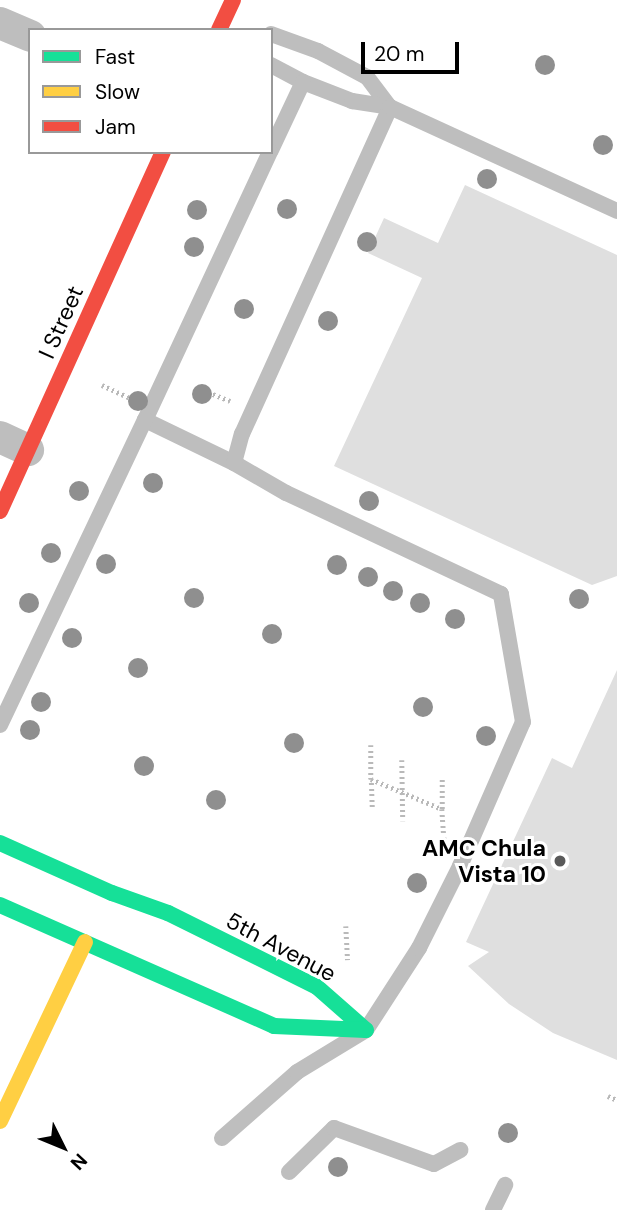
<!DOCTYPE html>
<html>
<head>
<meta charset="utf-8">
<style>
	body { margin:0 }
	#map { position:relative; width:617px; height:1210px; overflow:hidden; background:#fff; font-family:"DM Sans",sans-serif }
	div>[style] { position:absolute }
	.building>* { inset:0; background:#dfdfdf }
	.path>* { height:4.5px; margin-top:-2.25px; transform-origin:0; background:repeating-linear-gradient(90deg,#b9b9b9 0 2px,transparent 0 5.5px) }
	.lane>* { height:16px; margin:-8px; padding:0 8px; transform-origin:8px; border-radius:8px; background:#bebebe }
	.street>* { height:32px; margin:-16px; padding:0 16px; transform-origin:16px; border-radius:16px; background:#bebebe }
	.fast>* { height:16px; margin:-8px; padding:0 8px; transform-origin:8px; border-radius:8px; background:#16e098 }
	.slow>* { height:16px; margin:-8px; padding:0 8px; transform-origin:8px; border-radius:8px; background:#ffcf43 }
	.jam>* { height:16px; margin:-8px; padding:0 8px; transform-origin:8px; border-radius:8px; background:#f24e42 }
	.trees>* { width:20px; height:20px; margin:-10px; border-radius:50%; background:#8f8f8f }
	.dots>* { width:19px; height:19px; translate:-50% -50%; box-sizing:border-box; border:4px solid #fff; border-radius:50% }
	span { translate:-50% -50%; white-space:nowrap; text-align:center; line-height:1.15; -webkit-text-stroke:6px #fff; paint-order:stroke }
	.street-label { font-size:23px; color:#000 }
	.poi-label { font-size:23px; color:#000; font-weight:700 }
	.right { translate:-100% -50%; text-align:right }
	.legend { position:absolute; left:28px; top:28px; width:245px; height:126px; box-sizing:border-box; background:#fff; border:2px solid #999; margin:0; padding:9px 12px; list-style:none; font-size:21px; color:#000 }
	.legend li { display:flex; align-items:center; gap:14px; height:35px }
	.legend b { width:35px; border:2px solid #999 }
	.north { position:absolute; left:28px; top:1112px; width:70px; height:70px; -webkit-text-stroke:5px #fff; paint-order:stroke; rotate:133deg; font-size:19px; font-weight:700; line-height:28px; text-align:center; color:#000 }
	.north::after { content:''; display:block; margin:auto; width:24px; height:32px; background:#000; clip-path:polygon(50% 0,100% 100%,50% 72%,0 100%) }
	.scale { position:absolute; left:361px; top:42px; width:98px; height:32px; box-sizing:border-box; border:4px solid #000; border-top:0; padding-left:9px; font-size:21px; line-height:24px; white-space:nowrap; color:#000; -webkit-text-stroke:5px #fff; paint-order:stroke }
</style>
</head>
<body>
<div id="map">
	<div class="building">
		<i style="clip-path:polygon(465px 185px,617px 255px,617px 576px,592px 585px,334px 466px,422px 278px,368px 253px,384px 218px,438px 243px)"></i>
		<i style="clip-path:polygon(617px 670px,617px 1060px,553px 1033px,509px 1004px,468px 966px,489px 952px,466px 942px,552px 758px,572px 768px)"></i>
	</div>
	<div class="path">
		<i style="left:102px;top:385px;width:31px;rotate:25deg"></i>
		<i style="left:208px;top:392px;width:24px;rotate:22deg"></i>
		<i style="left:371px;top:745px;width:34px;rotate:90deg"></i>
		<i style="left:402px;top:760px;width:61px;rotate:89.1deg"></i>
		<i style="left:372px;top:807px;width:28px;rotate:-92deg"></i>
		<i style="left:371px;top:779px;width:77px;rotate:22.9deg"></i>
		<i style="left:442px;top:809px;width:30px;rotate:86deg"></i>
		<i style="left:442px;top:809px;width:32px;rotate:-90deg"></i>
		<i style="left:346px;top:926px;width:34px;rotate:87deg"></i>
		<i style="left:608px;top:1096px;width:10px;rotate:24deg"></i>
	</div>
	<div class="lane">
		<i style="left:271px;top:34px;width:50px;rotate:19.9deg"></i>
		<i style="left:318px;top:51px;width:55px;rotate:28deg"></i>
		<i style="left:367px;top:77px;width:38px;rotate:53deg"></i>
		<i style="left:271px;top:65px;width:36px;rotate:28deg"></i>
		<i style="left:303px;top:82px;width:53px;rotate:21.2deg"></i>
		<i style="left:352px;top:101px;width:38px;rotate:9deg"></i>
		<i style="left:271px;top:150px;width:75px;rotate:-64.8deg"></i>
		<i style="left:234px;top:463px;width:99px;rotate:-154.2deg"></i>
		<i style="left:145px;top:420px;width:296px;rotate:-65deg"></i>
		<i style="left:0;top:725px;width:338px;rotate:-64.6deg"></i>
		<i style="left:222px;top:1138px;width:100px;rotate:-41.3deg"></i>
		<i style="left:297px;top:1072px;width:81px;rotate:-31.3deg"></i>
		<i style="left:366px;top:1030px;width:98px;rotate:-57.1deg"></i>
		<i style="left:419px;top:948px;width:92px;rotate:-63.4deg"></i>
		<i style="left:460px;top:866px;width:157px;rotate:-66.4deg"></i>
		<i style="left:523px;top:722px;width:130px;rotate:-99.8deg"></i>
		<i style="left:501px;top:594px;width:238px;rotate:-154.8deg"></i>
		<i style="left:286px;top:493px;width:60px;rotate:-150deg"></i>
		<i style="left:234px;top:463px;width:30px;rotate:-75deg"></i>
		<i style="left:242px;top:434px;width:359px;rotate:-65.6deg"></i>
		<i style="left:390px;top:107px;width:250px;rotate:24.6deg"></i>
		<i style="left:289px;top:1172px;width:63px;rotate:-44.4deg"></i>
		<i style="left:334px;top:1128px;width:106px;rotate:19.8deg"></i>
		<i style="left:434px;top:1164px;width:30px;rotate:-28deg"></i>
		<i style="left:493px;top:1210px;width:28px;rotate:-64deg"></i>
	</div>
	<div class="street">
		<i style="left:0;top:23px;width:33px;rotate:23deg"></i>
		<i style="left:0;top:437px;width:31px;rotate:25deg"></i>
	</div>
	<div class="fast">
		<i style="left:0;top:843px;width:123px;rotate:24.1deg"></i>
		<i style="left:112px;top:893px;width:59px;rotate:19.7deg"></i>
		<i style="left:168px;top:913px;width:166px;rotate:26.4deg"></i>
		<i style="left:317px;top:987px;width:65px;rotate:41.3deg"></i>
		<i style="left:0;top:905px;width:300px;rotate:23.8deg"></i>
		<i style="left:274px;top:1026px;width:92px;rotate:2.5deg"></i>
	</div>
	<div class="slow">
		<i style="left:0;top:1121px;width:198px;rotate:-64.6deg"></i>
	</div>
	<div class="jam">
		<i style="left:219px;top:30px;width:33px;rotate:-65deg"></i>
		<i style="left:0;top:511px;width:394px;rotate:-65.6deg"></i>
	</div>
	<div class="trees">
		<i style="left:545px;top:65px"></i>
		<i style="left:603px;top:145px"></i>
		<i style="left:487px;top:179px"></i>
		<i style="left:287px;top:209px"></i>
		<i style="left:197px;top:210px"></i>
		<i style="left:367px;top:242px"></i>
		<i style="left:194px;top:247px"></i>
		<i style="left:244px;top:309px"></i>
		<i style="left:328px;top:321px"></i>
		<i style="left:202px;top:394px"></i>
		<i style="left:138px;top:401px"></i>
		<i style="left:153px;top:483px"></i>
		<i style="left:79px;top:491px"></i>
		<i style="left:369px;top:501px"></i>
		<i style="left:51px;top:553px"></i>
		<i style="left:106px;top:564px"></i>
		<i style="left:337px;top:565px"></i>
		<i style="left:368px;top:577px"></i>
		<i style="left:393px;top:591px"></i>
		<i style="left:194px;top:598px"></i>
		<i style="left:579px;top:599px"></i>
		<i style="left:29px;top:603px"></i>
		<i style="left:420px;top:603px"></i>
		<i style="left:455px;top:619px"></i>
		<i style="left:272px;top:634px"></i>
		<i style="left:72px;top:638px"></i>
		<i style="left:138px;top:668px"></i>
		<i style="left:41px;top:702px"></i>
		<i style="left:423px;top:707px"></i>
		<i style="left:30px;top:730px"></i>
		<i style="left:486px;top:736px"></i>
		<i style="left:294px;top:743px"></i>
		<i style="left:144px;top:766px"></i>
		<i style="left:216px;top:800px"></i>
		<i style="left:417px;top:883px"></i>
		<i style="left:508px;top:1133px"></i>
		<i style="left:338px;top:1167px"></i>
	</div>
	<div class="dots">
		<i style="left:560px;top:861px;background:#595959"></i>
	</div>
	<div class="street-label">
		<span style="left:61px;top:322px;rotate:-66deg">I Street</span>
		<span style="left:281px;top:947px;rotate:28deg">5th Avenue</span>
	</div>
	<div class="poi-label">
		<span class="right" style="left:546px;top:861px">AMC Chula<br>Vista 10</span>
	</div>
	<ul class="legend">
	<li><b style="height:9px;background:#16e098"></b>Fast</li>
	<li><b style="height:9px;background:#ffcf43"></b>Slow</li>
	<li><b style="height:9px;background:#f24e42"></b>Jam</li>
	</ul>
	<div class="north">N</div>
	<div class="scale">20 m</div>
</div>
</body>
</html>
